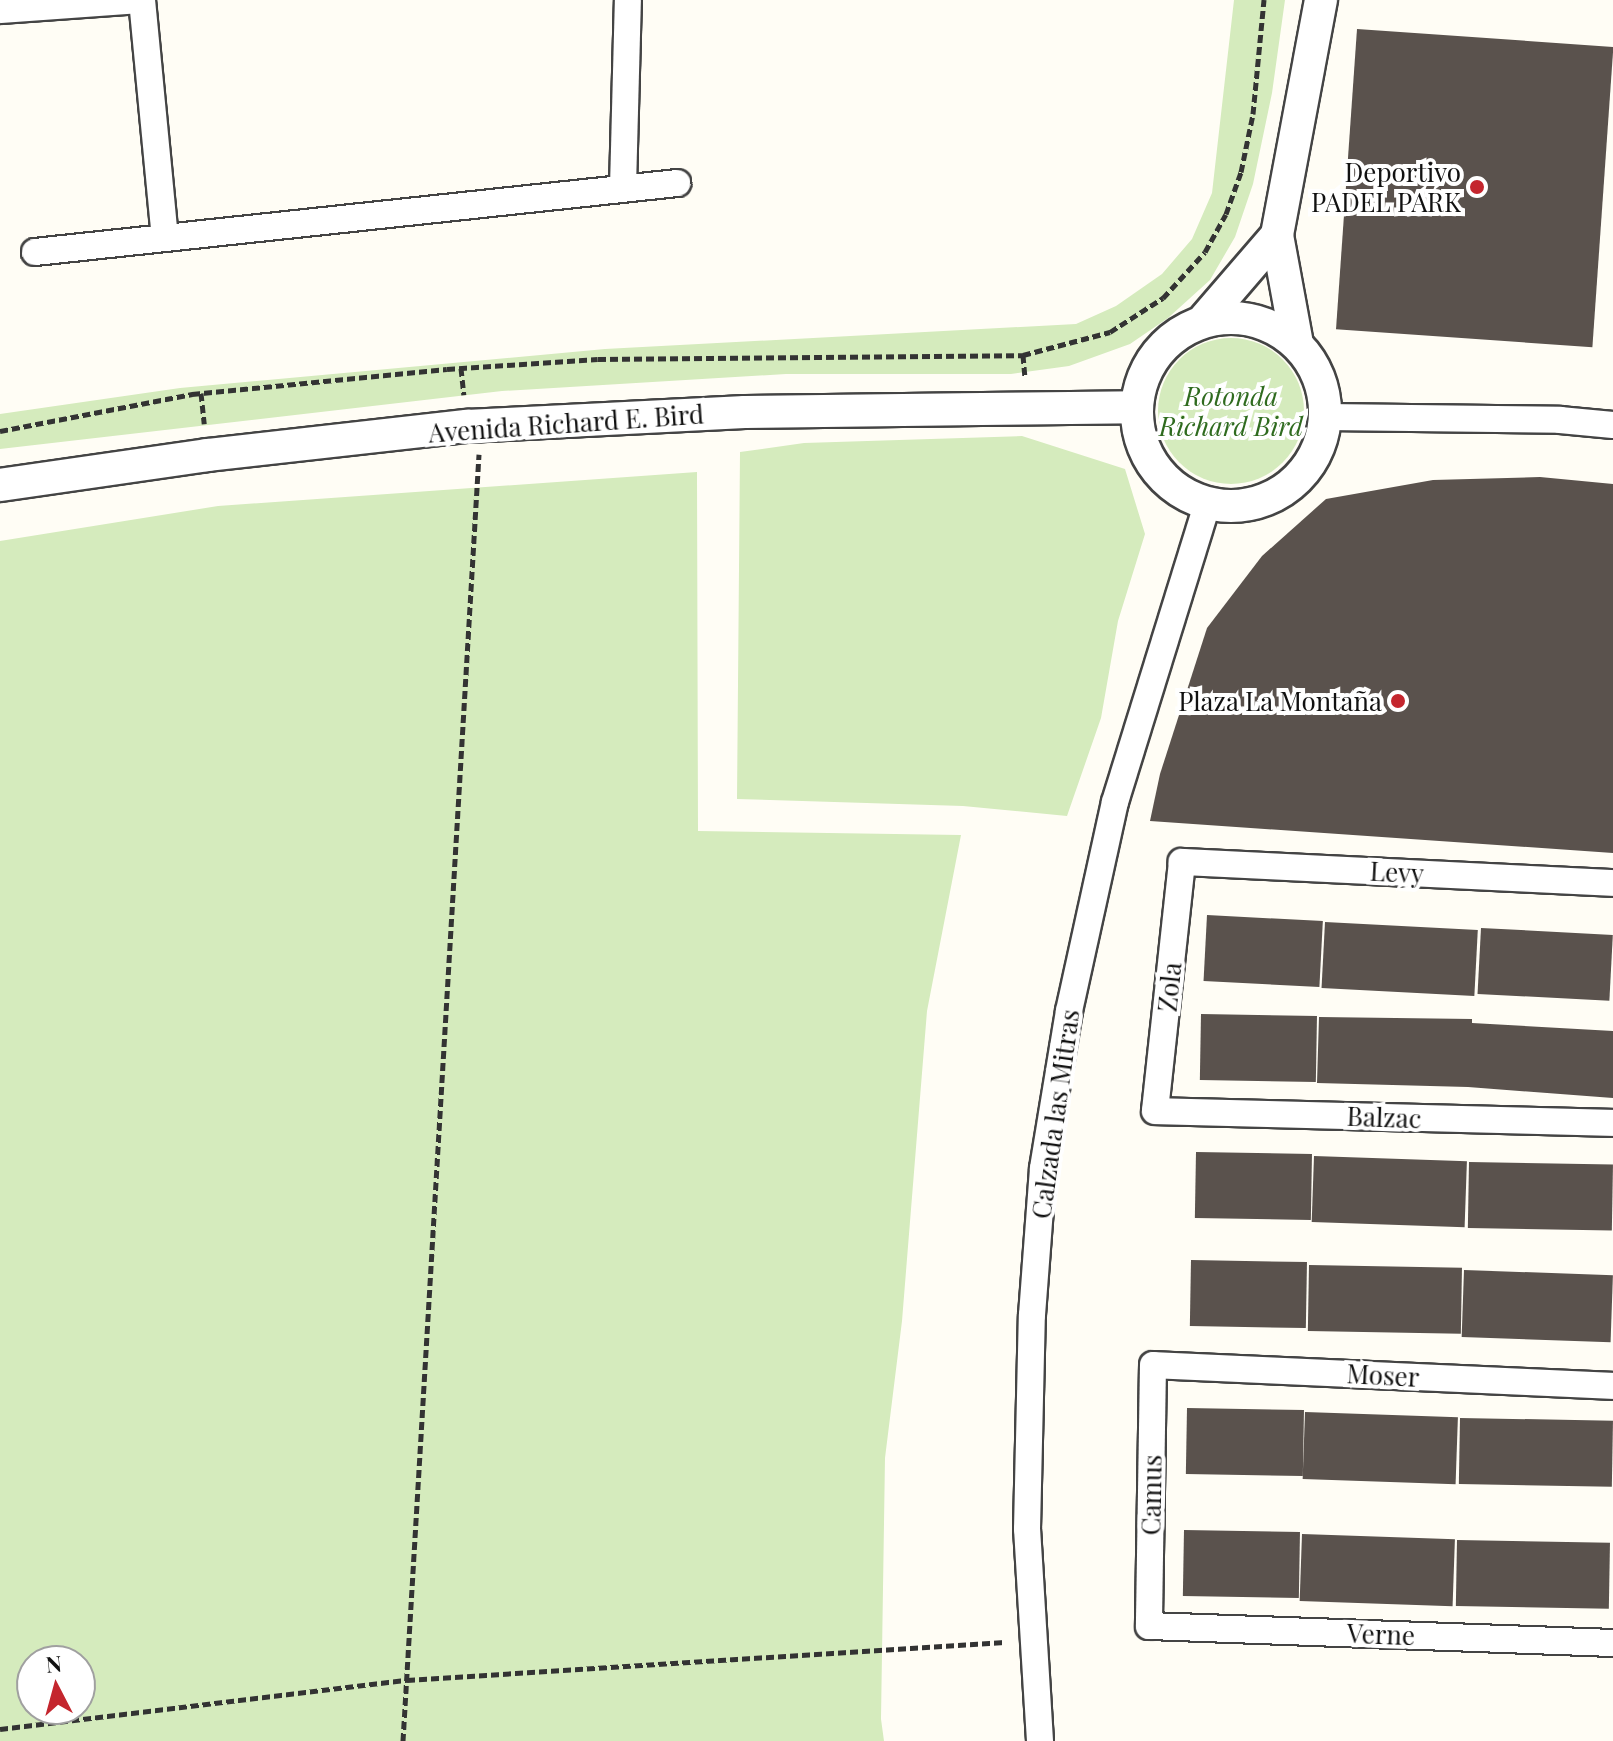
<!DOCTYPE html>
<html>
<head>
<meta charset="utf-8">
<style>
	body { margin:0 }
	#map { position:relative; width:1613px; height:1741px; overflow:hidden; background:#fffdf5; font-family:"Playfair Display",serif }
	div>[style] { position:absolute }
	.green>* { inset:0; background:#d5ebbd }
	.round { border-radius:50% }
	.building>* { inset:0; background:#5a524d; transform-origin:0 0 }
	.path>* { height:5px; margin-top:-2.5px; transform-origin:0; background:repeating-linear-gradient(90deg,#333 0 8px,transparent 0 12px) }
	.roads { filter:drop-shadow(2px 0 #444) drop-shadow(-2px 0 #444) drop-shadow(0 2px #444) drop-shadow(0 -2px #444) }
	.minor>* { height:26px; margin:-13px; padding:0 13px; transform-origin:13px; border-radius:13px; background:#fff }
	.tertiary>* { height:32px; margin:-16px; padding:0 16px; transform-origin:16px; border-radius:16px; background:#fff }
	.tertiary>.ring { margin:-16px; padding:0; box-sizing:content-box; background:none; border:32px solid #fff; border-radius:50% }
	.dots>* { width:22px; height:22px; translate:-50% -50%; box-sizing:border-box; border:4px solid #fff; border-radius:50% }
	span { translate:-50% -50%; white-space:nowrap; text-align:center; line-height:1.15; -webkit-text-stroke:8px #fff; paint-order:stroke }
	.poi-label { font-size:26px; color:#111 }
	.right { translate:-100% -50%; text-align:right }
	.park-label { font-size:26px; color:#2f6b1f; font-style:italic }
	.street-label { font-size:26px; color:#111 }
	.north { position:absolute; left:16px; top:1645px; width:80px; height:80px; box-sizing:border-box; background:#fff; border:2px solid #a0a0a0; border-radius:50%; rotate:354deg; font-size:22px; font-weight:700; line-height:32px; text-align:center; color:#111 }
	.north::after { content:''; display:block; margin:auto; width:28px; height:36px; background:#c4262e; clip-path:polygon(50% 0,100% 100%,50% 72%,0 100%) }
</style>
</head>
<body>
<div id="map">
	<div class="green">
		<i style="clip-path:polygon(1234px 0,1285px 0,1272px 93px,1253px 184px,1235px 237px,1210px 280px,1168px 318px,1130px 344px,1069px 366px,1011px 374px,786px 374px,502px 391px,0 449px,0 414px,180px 388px,605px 349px,1076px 324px,1116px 306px,1162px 274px,1192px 239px,1212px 193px)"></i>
		<i class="round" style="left:1158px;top:338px;width:146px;height:146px"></i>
		<i style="clip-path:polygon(1022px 436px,1125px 469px,1145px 534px,1118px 621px,1101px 718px,1067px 816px,963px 806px,737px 799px,740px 452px,804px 443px)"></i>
		<i style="clip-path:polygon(evenodd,697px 472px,698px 831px,961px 835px,927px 1011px,902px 1321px,885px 1458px,881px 1719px,884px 1741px,0 1741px,0 541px,218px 506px,697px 472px,32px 1661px,80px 1661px,80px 1709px,32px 1709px,32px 1661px)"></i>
	</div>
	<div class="building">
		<i style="left:1357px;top:29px;width:257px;height:301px;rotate:4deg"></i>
		<i style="clip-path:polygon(1540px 477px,1613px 484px,1613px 853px,1150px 821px,1160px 774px,1207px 628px,1262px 556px,1326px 499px,1433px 480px)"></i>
		<i style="left:1207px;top:915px;width:116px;height:66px;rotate:3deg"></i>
		<i style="left:1325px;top:922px;width:153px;height:66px;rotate:3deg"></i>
		<i style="left:1481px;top:928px;width:132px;height:66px;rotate:3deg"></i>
		<i style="left:1201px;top:1014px;width:116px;height:66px;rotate:1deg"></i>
		<i style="clip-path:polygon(1319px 1017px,1472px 1019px,1472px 1023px,1613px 1031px,1613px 1098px,1468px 1087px,1317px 1083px)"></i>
		<i style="left:1196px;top:1152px;width:116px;height:66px;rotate:1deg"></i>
		<i style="left:1314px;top:1156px;width:153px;height:66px;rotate:2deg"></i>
		<i style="left:1469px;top:1162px;width:144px;height:66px;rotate:1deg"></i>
		<i style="left:1191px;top:1260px;width:116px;height:66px;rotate:1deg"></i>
		<i style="left:1309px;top:1265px;width:153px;height:66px;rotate:1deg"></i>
		<i style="left:1464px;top:1270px;width:149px;height:67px;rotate:2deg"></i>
		<i style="left:1187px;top:1408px;width:117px;height:66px;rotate:1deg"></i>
		<i style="left:1305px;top:1412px;width:153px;height:67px;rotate:2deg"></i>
		<i style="left:1460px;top:1418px;width:153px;height:66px;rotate:1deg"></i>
		<i style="left:1184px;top:1530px;width:116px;height:66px;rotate:1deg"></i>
		<i style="left:1302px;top:1534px;width:153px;height:67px;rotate:2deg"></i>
		<i style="left:1457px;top:1540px;width:153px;height:66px;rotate:1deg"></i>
	</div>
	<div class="path">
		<i style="left:1023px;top:355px;width:23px;rotate:85deg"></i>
		<i style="left:461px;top:368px;width:27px;rotate:84deg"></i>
		<i style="left:201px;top:393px;width:31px;rotate:84deg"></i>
		<i style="left:0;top:431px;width:196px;rotate:-10.9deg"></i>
		<i style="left:192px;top:394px;width:256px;rotate:-5.6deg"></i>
		<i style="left:447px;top:369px;width:151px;rotate:-3.8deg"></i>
		<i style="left:598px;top:359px;width:425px;rotate:-0.5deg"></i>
		<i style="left:1023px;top:355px;width:90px;rotate:-14.8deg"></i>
		<i style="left:1110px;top:332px;width:63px;rotate:-32.7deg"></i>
		<i style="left:1163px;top:298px;width:62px;rotate:-47.6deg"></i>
		<i style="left:1205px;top:252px;width:43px;rotate:-61.1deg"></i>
		<i style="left:1226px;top:214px;width:45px;rotate:-70.3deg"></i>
		<i style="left:1241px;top:172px;width:59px;rotate:-78.3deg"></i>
		<i style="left:1253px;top:114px;width:115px;rotate:-84.5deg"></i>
		<i style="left:0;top:1729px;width:410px;rotate:-6.9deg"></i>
		<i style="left:407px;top:1680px;width:599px;rotate:-3.64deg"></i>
		<i style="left:403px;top:1741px;width:1289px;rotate:-86.62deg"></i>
	</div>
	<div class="roads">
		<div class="minor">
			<i style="left:142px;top:0;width:238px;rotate:84.5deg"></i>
			<i style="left:0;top:10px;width:138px;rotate:-4.1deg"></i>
			<i style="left:623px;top:187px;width:187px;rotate:-88.5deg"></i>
			<i style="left:35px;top:252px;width:646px;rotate:-6.13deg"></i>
			<i style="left:1326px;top:417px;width:234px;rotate:0.7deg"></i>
			<i style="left:1560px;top:420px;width:53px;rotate:5.4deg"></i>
			<i style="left:1613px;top:883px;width:432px;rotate:-177.2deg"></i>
			<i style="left:1182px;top:862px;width:250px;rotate:96.2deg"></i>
			<i style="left:1155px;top:1111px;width:458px;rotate:1.5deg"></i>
			<i style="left:1613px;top:1386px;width:460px;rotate:-177.4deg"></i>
			<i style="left:1153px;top:1365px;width:261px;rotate:90.9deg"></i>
			<i style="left:1149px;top:1626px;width:464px;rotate:2.1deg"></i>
			<i style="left:1040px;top:1741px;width:212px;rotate:-93.5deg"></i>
			<i style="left:1027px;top:1529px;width:214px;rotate:-88.7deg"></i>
			<i style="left:1032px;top:1315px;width:147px;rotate:-85.7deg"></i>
			<i style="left:1043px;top:1168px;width:159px;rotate:-80.6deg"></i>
			<i style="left:1069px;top:1011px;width:214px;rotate:-77.6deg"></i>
			<i style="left:1115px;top:802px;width:312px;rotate:-72.8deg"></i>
		</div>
		<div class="tertiary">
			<i class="ring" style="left:1137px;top:318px;width:156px;height:156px"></i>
			<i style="left:1203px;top:321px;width:113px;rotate:-49.3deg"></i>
			<i style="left:1297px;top:344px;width:111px;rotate:-100.4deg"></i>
			<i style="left:1277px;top:235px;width:239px;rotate:-79.4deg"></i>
			<i style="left:0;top:485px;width:209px;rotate:-8.2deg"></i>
			<i style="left:207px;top:455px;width:262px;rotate:-6.4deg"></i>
			<i style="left:467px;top:426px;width:278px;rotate:-2.9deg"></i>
			<i style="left:745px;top:412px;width:391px;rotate:-0.7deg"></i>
		</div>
	</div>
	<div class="dots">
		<i style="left:1477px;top:187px;background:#c4262e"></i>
		<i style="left:1398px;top:701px;background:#c4262e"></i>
	</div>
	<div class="poi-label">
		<span class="right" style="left:1461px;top:187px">Deportivo<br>PADEL PARK</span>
		<span class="right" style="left:1382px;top:701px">Plaza La Montaña</span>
	</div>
	<div class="park-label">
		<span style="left:1231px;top:411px">Rotonda<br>Richard Bird</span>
	</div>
	<div class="street-label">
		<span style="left:566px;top:423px;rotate:-4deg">Avenida Richard E. Bird</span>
		<span style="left:1397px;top:872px;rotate:3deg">Levy</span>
		<span style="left:1169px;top:987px;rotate:-84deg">Zola</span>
		<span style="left:1055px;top:1114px;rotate:-82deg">Calzada las Mitras</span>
		<span style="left:1384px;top:1117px;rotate:2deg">Balzac</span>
		<span style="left:1383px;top:1375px;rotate:3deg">Moser</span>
		<span style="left:1151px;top:1495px;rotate:-89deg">Camus</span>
		<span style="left:1381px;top:1634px;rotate:2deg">Verne</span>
	</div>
	<div class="north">N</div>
</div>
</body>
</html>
